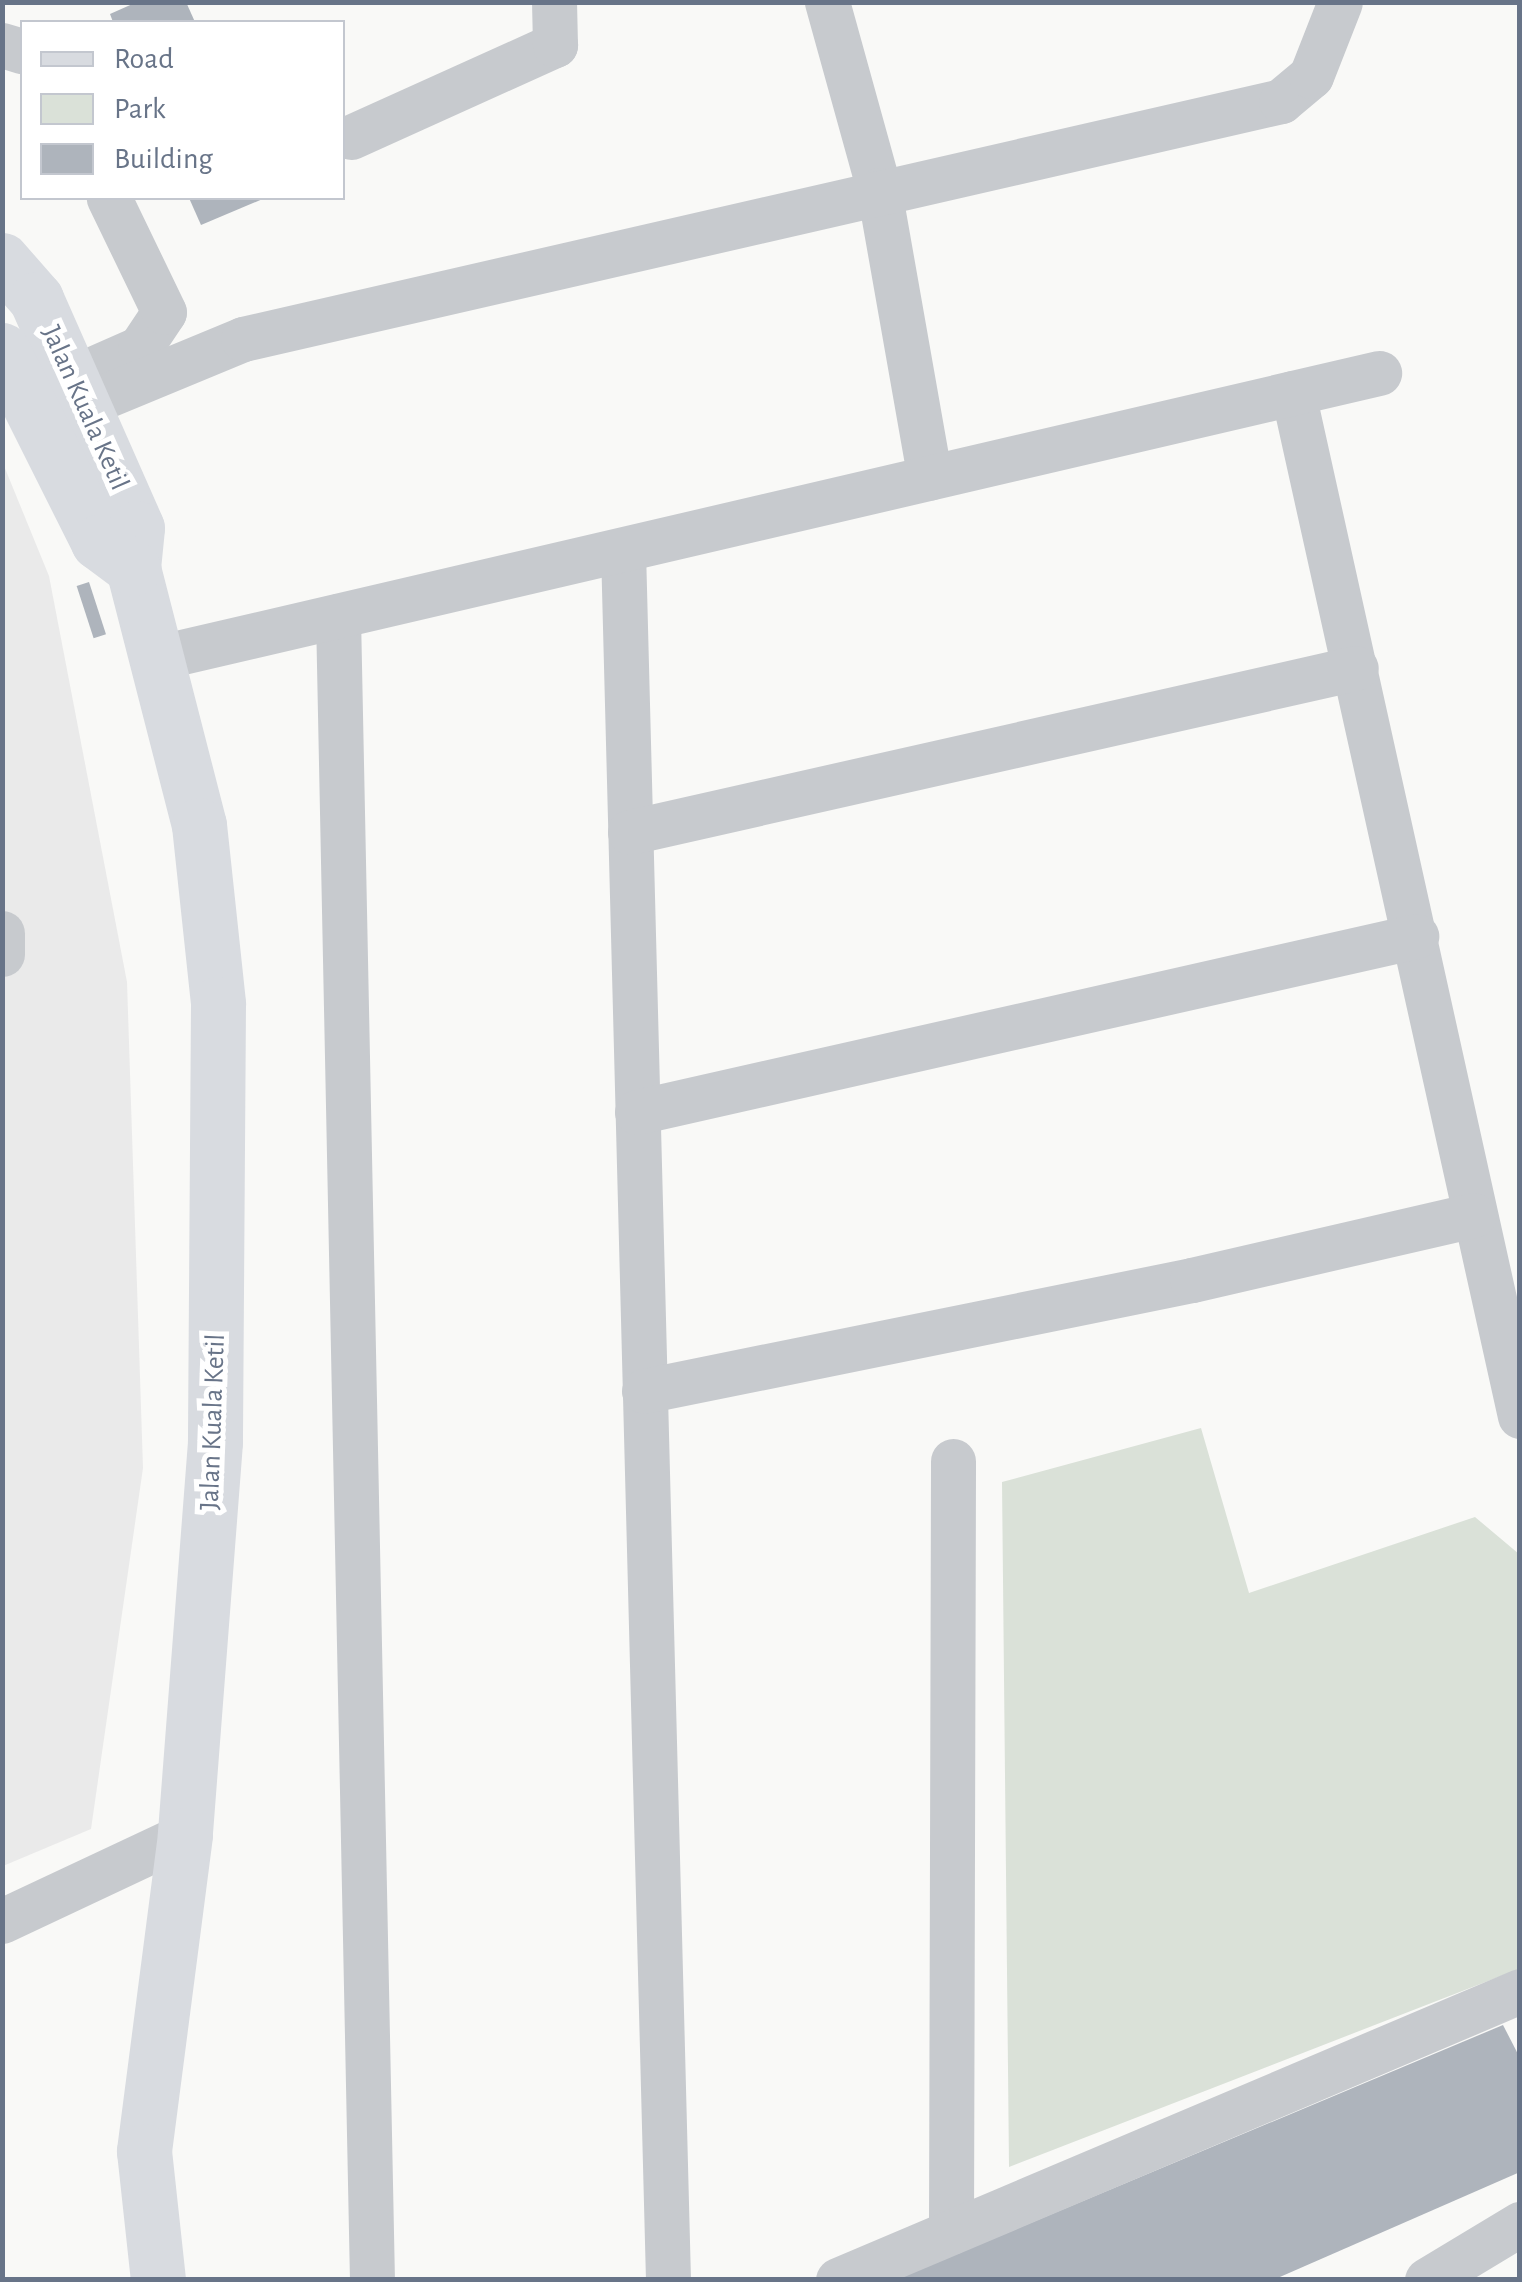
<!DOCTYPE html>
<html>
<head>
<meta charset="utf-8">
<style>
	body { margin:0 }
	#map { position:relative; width:1522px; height:2282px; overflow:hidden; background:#f9f9f7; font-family:"Alegreya Sans",sans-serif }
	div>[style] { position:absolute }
	.built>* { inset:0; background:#eaeaea }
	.green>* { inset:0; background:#dae1d8 }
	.building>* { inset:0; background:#aeb4bc; transform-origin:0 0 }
	.minor>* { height:45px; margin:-22.5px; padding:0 22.5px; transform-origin:22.5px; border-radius:22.5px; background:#c7cace }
	.major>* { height:55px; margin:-27.5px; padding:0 27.5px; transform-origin:27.5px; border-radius:27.5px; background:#d8dbe0 }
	span { translate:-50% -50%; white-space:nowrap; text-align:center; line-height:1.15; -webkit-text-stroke:10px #fff; paint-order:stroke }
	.street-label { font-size:28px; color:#687488 }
	.frame { position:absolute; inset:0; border:5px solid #687488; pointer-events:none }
	.legend { position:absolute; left:20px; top:20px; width:325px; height:180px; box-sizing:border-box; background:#fff; border:2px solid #c3c7cf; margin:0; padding:12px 18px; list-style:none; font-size:30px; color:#687488 }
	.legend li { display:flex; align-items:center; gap:20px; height:50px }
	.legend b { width:50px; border:2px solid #c3c7cf }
</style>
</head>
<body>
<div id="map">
	<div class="built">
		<i style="clip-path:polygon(2px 461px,49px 576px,127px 982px,143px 1468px,91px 1829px,3px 1866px)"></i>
	</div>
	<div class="green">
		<i style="clip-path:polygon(1201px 1428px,1249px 1593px,1475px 1517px,1519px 1554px,1519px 1969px,1009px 2167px,1002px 1482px)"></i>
	</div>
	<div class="building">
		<i style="clip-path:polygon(137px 2px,186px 2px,195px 22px,113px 22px,110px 14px)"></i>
		<i style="clip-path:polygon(189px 198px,265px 198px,201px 225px)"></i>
		<i style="left:89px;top:582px;width:55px;height:13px;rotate:72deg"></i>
		<i style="clip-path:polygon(1503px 2025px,1520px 2058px,1520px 2172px,1273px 2280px,897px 2279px)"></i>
	</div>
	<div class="minor">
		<i style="left:827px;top:2px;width:195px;rotate:74.5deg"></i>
		<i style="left:879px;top:190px;width:292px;rotate:80deg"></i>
		<i style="left:2px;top:45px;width:21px;rotate:17deg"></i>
		<i style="left:351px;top:137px;width:224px;rotate:-24.3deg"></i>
		<i style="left:555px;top:45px;width:43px;rotate:-91.3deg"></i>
		<i style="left:83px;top:373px;width:62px;rotate:-23.7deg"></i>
		<i style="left:140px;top:348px;width:43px;rotate:-56.3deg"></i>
		<i style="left:164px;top:312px;width:127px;rotate:-115.8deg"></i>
		<i style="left:1293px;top:393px;width:1048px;rotate:77.49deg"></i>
		<i style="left:86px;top:404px;width:170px;rotate:-22.5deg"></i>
		<i style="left:243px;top:339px;width:1065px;rotate:-12.91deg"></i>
		<i style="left:1281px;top:101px;width:39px;rotate:-40deg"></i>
		<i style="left:1311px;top:76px;width:79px;rotate:-68.6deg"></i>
		<i style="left:623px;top:550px;width:1731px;rotate:88.51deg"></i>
		<i style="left:338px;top:616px;width:1664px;rotate:88.83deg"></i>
		<i style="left:156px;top:658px;width:1256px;rotate:-13.12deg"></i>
		<i style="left:630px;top:832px;width:744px;rotate:-12.73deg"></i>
		<i style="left:2px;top:933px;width:21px;rotate:90deg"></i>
		<i style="left:637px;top:1112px;width:799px;rotate:-12.73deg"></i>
		<i style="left:644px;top:1391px;width:559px;rotate:-11.45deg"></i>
		<i style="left:1192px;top:1280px;width:289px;rotate:-13deg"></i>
		<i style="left:2px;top:1921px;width:202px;rotate:-25.2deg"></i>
		<i style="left:951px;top:2232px;width:771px;rotate:-89.85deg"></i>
		<i style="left:838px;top:2280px;width:741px;rotate:-22.96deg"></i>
		<i style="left:1427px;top:2280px;width:109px;rotate:-31.1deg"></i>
	</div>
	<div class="major">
		<i style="left:2px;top:260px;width:52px;rotate:48.9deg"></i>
		<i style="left:36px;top:299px;width:250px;rotate:66.2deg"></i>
		<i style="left:137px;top:528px;width:40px;rotate:95.7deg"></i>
		<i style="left:133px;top:568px;width:265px;rotate:75.6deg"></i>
		<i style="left:199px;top:825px;width:180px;rotate:83.9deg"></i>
		<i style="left:218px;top:1004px;width:438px;rotate:90.4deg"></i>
		<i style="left:215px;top:1442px;width:394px;rotate:94.4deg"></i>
		<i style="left:185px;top:1835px;width:319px;rotate:97.4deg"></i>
		<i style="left:144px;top:2151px;width:130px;rotate:83.8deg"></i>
		<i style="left:2px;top:350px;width:215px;rotate:63.4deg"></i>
		<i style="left:98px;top:542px;width:44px;rotate:36.6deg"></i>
	</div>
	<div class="street-label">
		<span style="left:85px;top:408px;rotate:66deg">Jalan Kuala Ketil</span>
		<span style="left:213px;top:1422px;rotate:-88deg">Jalan Kuala Ketil</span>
	</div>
	<div class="frame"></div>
	<ul class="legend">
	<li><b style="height:12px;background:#d8dbe0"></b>Road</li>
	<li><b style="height:28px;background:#dae1d8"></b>Park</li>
	<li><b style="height:28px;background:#aeb4bc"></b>Building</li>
	</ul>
</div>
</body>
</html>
